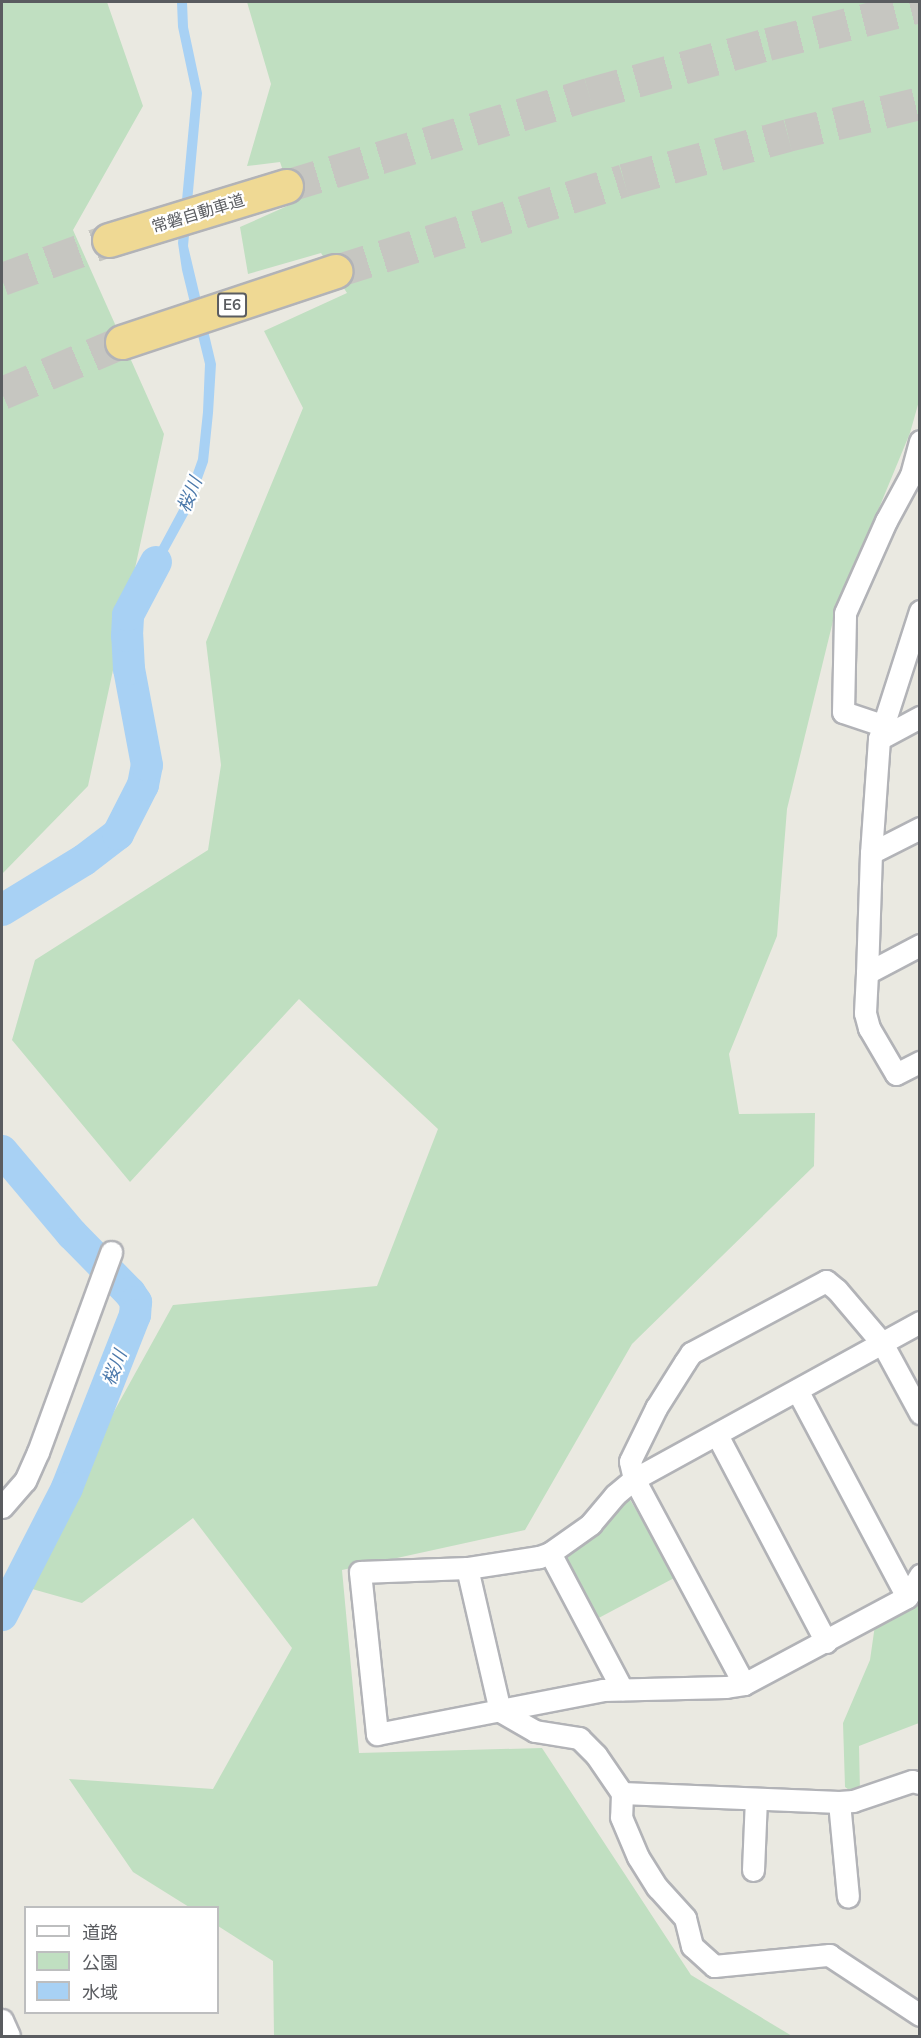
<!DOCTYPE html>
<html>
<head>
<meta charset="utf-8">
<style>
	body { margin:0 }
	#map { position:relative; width:921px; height:2038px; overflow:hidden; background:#eae9e1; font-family:Mulish,"Noto Sans JP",sans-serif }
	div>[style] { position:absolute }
	.green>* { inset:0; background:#c0dfc1 }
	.water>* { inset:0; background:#a8d1f4 }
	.river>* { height:32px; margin:-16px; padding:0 16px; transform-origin:16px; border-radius:16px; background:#a8d1f4 }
	.highway-tunnel>* { height:33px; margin-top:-16.5px; transform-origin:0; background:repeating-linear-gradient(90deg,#c6c6c1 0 33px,transparent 0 49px) }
	.roads { filter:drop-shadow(2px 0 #b2b3b7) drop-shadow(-2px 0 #b2b3b7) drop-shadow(0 2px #b2b3b7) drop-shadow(0 -2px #b2b3b7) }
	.street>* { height:21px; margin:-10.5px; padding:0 10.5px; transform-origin:10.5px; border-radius:10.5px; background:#fff }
	.highway>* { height:33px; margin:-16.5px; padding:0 16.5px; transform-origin:16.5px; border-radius:16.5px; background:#efd994 }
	span { translate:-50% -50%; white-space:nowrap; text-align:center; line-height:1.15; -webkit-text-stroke:4.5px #fff; paint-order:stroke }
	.shield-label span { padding:2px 4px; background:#fff; border:2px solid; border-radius:4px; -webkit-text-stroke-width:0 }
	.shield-label { font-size:15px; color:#5a5c60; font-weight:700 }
	.street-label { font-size:16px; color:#5a5c60 }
	.water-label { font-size:18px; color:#4c79ab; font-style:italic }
	.frame { position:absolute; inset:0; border:3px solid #5a5c60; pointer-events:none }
	.legend { position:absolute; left:24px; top:1906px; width:195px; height:108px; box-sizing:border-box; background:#fff; border:2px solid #bdbebf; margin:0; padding:8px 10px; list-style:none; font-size:18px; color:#5a5c60 }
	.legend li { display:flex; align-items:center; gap:12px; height:30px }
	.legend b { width:30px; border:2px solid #bdbebf }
</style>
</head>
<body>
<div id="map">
	<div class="green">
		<i style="clip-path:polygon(2px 2px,107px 2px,143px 106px,73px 230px,164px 434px,88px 786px,2px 874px)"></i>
		<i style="clip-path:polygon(247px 2px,919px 2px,919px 401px,910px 433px,834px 617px,787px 809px,777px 936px,729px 1054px,739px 1114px,815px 1113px,814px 1166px,632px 1344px,525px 1530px,342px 1570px,359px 1753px,542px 1748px,691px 1975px,792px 2036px,274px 2036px,273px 1961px,218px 1926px,218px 1908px,189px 1907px,133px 1872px,69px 1779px,213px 1789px,292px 1648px,193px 1518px,82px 1603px,18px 1585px,173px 1305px,377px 1286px,438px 1129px,299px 999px,130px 1182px,12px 1040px,35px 960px,208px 850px,221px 765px,206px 642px,303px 408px,264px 331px,347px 293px,321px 253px,248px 274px,240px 227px,294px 203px,280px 162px,247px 166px,271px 84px)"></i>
		<i style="clip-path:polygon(629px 1498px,676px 1577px,593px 1621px,562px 1562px,564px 1554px,615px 1503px)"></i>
		<i style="clip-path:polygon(919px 1601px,919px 1723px,859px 1746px,860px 1791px,852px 1792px,845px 1787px,843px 1723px,870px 1660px,875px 1625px,916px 1606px)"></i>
	</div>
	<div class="water">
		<i style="clip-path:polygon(177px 2px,187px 2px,188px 27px,202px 93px,188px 246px,216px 364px,213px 413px,208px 462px,191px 509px,141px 600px,131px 599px,182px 504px,198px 459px,203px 412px,205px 364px,182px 270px,178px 243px,192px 93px,178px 27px)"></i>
	</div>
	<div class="river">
		<i style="left:2px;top:910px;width:96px;rotate:-31.4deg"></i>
		<i style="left:84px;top:860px;width:43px;rotate:-37.4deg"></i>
		<i style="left:118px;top:834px;width:55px;rotate:-63deg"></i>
		<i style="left:143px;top:785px;width:20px;rotate:-79deg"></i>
		<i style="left:147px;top:765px;width:98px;rotate:-100.6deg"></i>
		<i style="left:129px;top:669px;width:33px;rotate:-93deg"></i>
		<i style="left:127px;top:636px;width:21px;rotate:-87deg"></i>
		<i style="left:128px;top:615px;width:60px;rotate:-62.2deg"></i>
		<i style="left:2px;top:1151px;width:109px;rotate:49.9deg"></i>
		<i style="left:72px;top:1234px;width:83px;rotate:45.5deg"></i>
		<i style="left:130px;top:1293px;width:11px;rotate:56deg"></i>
		<i style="left:136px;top:1302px;width:13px;rotate:94deg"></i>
		<i style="left:135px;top:1315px;width:186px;rotate:111.5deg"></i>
		<i style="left:67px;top:1488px;width:143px;rotate:117.1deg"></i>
	</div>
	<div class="highway-tunnel">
		<i style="left:286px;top:186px;width:317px;rotate:-16.9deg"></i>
		<i style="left:589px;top:94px;width:186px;rotate:-15.6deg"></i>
		<i style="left:768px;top:44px;width:157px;rotate:-14deg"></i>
		<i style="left:336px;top:271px;width:302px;rotate:-17.5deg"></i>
		<i style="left:624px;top:180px;width:170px;rotate:-15.3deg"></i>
		<i style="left:788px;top:135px;width:136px;rotate:-13.6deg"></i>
		<i style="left:2px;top:279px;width:114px;rotate:-20deg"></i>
		<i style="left:2px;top:393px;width:130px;rotate:-23deg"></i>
	</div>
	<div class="roads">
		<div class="street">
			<i style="left:920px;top:611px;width:134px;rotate:107.8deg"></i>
			<i style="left:879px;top:739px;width:114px;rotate:94deg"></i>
			<i style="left:871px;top:853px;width:55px;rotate:-27deg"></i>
			<i style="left:882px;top:725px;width:41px;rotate:-161.6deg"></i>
			<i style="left:843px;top:712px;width:99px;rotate:-88.8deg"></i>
			<i style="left:845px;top:613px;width:101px;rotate:-66deg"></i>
			<i style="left:886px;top:521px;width:52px;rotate:-61.5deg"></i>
			<i style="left:911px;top:475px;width:35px;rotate:-75deg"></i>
			<i style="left:879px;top:739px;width:47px;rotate:-28.2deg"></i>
			<i style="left:871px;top:853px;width:120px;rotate:91.9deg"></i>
			<i style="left:867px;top:973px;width:60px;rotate:-27.8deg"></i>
			<i style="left:867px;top:973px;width:40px;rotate:92.9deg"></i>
			<i style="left:865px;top:1013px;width:16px;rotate:75deg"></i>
			<i style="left:869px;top:1028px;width:53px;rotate:59.6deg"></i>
			<i style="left:896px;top:1074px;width:27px;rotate:-27deg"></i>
			<i style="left:920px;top:1322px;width:326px;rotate:151.2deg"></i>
			<i style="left:634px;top:1479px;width:25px;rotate:140deg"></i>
			<i style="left:615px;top:1495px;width:38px;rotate:130deg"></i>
			<i style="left:591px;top:1524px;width:50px;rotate:144.7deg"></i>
			<i style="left:550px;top:1553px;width:12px;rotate:160deg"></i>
			<i style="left:539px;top:1557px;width:73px;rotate:171.3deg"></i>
			<i style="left:467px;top:1568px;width:107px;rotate:177.9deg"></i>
			<i style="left:360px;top:1572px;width:163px;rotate:84deg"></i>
			<i style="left:377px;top:1734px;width:230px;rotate:-11deg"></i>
			<i style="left:603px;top:1690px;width:123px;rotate:-1.4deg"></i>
			<i style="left:726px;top:1687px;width:18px;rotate:-9deg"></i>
			<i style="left:744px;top:1684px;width:185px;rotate:-28.1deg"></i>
			<i style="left:907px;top:1597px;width:26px;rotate:-59deg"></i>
			<i style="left:797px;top:1390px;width:234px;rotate:62deg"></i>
			<i style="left:717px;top:1435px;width:234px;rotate:62.2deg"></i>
			<i style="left:2px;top:1507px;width:35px;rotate:-49deg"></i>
			<i style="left:25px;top:1481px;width:32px;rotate:-66deg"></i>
			<i style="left:38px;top:1452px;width:213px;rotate:-69.9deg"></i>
			<i style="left:550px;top:1553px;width:154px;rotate:62.1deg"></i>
			<i style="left:467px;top:1568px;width:147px;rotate:77deg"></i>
			<i style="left:500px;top:1711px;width:40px;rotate:29.7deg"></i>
			<i style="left:535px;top:1731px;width:45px;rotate:9deg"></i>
			<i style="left:579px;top:1738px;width:24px;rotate:45deg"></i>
			<i style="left:596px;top:1755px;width:46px;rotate:55.6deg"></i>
			<i style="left:744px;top:1684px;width:233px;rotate:-118.2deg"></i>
			<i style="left:634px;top:1479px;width:18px;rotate:-103deg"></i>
			<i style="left:630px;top:1461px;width:59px;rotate:-63.9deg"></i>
			<i style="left:656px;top:1408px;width:54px;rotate:-57.8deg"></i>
			<i style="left:685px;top:1362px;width:11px;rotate:-56deg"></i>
			<i style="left:691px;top:1353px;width:153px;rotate:-28.1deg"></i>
			<i style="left:826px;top:1281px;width:14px;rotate:39deg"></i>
			<i style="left:837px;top:1290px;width:70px;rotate:49.7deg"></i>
			<i style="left:882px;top:1343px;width:80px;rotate:61.5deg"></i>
			<i style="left:920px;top:1783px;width:8px;rotate:-166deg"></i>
			<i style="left:912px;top:1781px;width:62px;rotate:161.3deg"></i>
			<i style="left:853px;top:1801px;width:14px;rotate:176deg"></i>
			<i style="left:839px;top:1802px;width:217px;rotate:-177.6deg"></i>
			<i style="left:622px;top:1793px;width:24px;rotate:92deg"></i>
			<i style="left:621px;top:1817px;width:43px;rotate:67deg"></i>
			<i style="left:638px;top:1857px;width:36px;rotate:58deg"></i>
			<i style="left:657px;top:1887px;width:42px;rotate:47.9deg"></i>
			<i style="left:685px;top:1918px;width:29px;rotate:76deg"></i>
			<i style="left:692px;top:1946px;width:30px;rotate:42deg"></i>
			<i style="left:714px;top:1966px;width:116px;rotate:-5.5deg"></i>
			<i style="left:829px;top:1955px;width:109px;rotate:33.4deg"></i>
			<i style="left:839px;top:1802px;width:95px;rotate:84.6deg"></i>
			<i style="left:753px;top:1870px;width:71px;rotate:-87.6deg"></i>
			<i style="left:2px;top:2020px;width:17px;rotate:66deg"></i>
		</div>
		<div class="highway">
			<i style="left:109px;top:240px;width:185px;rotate:-17deg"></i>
			<i style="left:122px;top:342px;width:225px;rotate:-18.4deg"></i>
		</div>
	</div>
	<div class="shield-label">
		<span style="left:232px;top:305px">E6</span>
	</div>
	<div class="street-label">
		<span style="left:198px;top:213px;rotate:-17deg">常磐自動車道</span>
	</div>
	<div class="water-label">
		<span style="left:190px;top:495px;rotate:-68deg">桜川</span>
		<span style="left:115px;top:1368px;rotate:-69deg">桜川</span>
	</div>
	<div class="frame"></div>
	<ul class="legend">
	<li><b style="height:8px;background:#fff"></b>道路</li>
	<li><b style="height:16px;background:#c0dfc1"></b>公園</li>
	<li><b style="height:16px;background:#a8d1f4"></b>水域</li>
	</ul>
</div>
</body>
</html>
